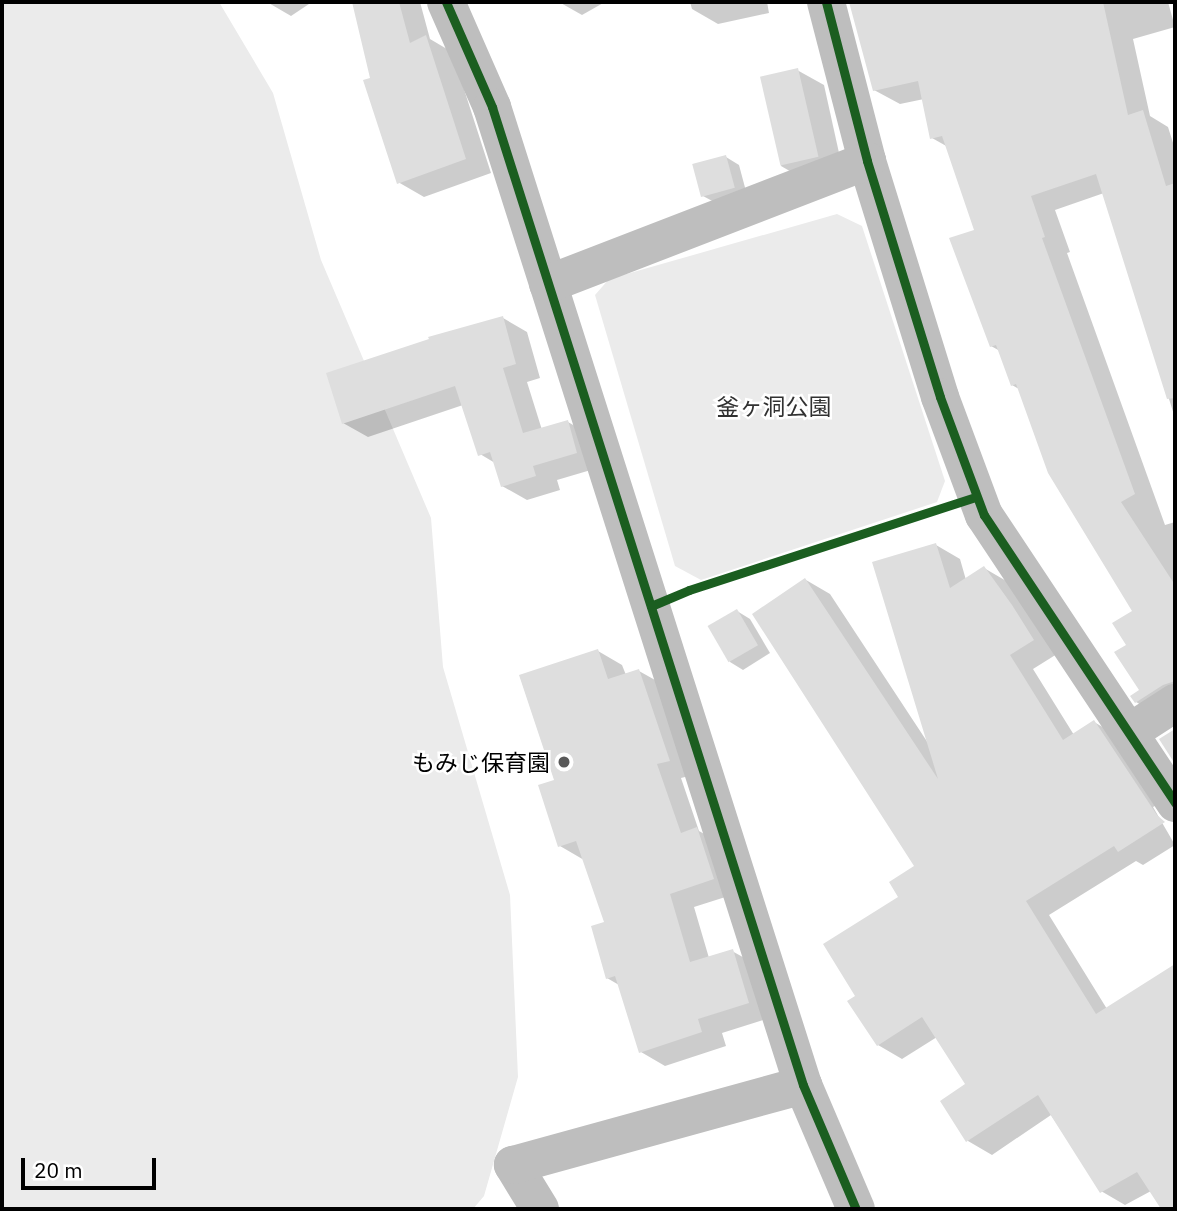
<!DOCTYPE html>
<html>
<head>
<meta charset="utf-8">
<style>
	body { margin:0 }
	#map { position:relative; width:1177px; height:1211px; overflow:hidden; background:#fff; font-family:"IBM Plex Sans","Noto Sans JP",sans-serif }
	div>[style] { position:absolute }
	.green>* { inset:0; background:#ebebeb }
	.shadow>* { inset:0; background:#0003 }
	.building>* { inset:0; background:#dedede; transform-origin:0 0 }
	.minor>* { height:38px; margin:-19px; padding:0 19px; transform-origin:19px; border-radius:19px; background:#bebebe }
	.cycleway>* { height:9px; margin:-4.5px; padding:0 4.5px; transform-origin:4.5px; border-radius:4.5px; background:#1b5e20 }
	.dots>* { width:19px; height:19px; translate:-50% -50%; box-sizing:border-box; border:4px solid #fff; border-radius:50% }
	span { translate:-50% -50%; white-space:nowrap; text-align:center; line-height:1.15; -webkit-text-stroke:5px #fff; paint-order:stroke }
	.park-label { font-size:23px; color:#313131 }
	.poi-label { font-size:23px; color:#000 }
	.right { translate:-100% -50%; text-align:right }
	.frame { position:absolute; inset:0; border:4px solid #000; pointer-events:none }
	.scale { position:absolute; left:21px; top:1158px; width:135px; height:32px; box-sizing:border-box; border:4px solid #000; border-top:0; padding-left:9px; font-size:21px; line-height:24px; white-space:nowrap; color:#000; -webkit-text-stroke:5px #fff; paint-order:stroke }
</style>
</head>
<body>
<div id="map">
	<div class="green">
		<i style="clip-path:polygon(2px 2px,219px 2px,273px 93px,321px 260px,431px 518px,443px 667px,510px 895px,518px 1077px,484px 1196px,473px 1209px,2px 1209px)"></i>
		<i style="clip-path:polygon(837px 214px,862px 226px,945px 481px,937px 502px,701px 580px,675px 566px,595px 295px,609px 279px)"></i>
	</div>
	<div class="shadow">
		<i style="clip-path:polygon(267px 2px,312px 2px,291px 16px)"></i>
		<i style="clip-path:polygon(353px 2px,420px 2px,430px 39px,452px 52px,491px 173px,424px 197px,398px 182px)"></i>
		<i style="clip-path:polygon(559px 2px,605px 2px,582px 15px)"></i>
		<i style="clip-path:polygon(690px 2px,767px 2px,769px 13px,718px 24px,692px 9px)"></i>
		<i style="clip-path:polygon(851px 2px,1168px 2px,1175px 27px,1133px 39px,1150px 116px,1168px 127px,1175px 149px,1175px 418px,1104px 193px,1055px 210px,1070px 252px,1067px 253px,1165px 525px,1175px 522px,1175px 708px,1161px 716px,1136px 702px,1141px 691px,1128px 645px,1134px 611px,1019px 389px,1012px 385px,1000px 351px,991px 346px,977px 231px,948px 147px,932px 138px,924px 99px,900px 104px,874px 90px)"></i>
		<i style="clip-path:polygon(797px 70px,824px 85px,843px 171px,807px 181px,781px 166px)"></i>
		<i style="clip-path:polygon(726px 157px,739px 165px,747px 195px,716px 203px,703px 196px)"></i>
		<i style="clip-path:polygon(503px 318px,527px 332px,540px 378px,527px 382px,542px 430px,568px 422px,592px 436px,601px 467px,557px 480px,560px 490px,527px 500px,502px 486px,495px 463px,480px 454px,463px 405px,368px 437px,343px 423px)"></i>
		<i style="clip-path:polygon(936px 545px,960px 559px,966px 580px,984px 568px,1008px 582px,1057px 654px,1033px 669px,1074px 735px,1094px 722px,1118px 736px,1162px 802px,1153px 807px,1175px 845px,1143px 865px,1136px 861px,1049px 915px,1107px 1009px,1175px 966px,1175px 1209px,1163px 1209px,1151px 1191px,1125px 1205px,1101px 1191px,1051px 1115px,992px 1155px,968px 1141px,967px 1085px,937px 1037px,902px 1059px,878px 1045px,857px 997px,917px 867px,806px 580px,830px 594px,928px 743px)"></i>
		<i style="clip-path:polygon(737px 611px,750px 619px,770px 653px,743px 670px,730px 662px)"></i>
		<i style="clip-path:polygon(598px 651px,622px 665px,626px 675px,639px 671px,664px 685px,693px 775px,681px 778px,699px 831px,722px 844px,738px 893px,694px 907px,709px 958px,732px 951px,757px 965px,773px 1017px,722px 1033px,726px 1046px,665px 1066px,641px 1052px,619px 985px,607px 978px,606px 924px,584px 860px,560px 846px,556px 781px)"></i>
	</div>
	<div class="building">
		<i style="clip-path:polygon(352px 2px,399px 2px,410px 43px,426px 35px,466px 159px,397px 184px,363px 80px,370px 78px)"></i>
		<i style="clip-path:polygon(849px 2px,1103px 2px,1128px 115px,1143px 110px,1166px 186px,1175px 183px,1175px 398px,1167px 399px,1096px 174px,1031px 196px,1045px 237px,1042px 238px,1135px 494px,1121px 502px,1175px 585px,1175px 681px,1163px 685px,1135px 703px,1130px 696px,1139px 690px,1114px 652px,1126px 645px,1112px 623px,1132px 611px,1048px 473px,1016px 384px,1011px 386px,996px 345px,990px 347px,949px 238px,974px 230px,942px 136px,930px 139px,918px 81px,873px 91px)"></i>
		<i style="left:798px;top:68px;width:91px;height:39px;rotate:77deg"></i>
		<i style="left:726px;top:155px;width:34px;height:35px;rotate:75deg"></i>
		<i style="clip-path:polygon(503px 316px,516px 364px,503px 368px,523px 433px,568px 420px,577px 453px,533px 466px,536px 476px,501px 487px,490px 452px,478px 456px,455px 386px,342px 424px,326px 373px,429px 339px,428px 337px)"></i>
		<i style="clip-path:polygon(936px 543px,950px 588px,984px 566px,1012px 605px,1034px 640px,1010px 655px,1063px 740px,1094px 720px,1157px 815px,1165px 822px,1118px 852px,1114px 846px,1026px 901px,1096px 1014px,1175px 964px,1175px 1209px,1161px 1209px,1137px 1172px,1100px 1193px,1038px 1095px,966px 1142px,940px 1101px,965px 1084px,922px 1017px,877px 1046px,847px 1001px,855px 996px,823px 944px,898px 897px,889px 882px,914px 866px,752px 614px,805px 578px,938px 779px,872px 562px)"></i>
		<i style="left:737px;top:609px;width:42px;height:34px;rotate:60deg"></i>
		<i style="clip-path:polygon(598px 649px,608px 679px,639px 669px,670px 761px,657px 764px,681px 833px,697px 827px,714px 879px,670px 894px,690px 962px,733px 949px,749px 1003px,698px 1019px,702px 1032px,639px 1053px,615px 976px,606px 979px,591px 926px,604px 922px,576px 841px,558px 847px,538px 785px,554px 780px,519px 675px)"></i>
		<i style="clip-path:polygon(1175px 729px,1175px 764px,1159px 739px)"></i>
	</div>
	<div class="minor">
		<i style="left:446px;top:2px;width:115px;rotate:66.3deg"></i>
		<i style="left:492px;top:107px;width:1026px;rotate:72.36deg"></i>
		<i style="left:803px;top:1085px;width:135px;rotate:66.9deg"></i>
		<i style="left:826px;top:2px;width:164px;rotate:75.5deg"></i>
		<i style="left:867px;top:161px;width:247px;rotate:72.8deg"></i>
		<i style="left:940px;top:397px;width:126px;rotate:69.6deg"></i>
		<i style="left:984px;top:515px;width:346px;rotate:56.4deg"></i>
		<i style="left:548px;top:284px;width:342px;rotate:-21.1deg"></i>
		<i style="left:1130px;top:732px;width:54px;rotate:-32.8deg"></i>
		<i style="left:540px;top:1209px;width:52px;rotate:-121.5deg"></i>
		<i style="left:513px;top:1165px;width:301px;rotate:-15.4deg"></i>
	</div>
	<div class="cycleway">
		<i style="left:446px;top:2px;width:115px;rotate:66.3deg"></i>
		<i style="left:492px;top:107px;width:1026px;rotate:72.36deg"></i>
		<i style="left:803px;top:1085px;width:135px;rotate:66.9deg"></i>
		<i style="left:826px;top:2px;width:164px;rotate:75.5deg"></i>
		<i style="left:867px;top:161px;width:247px;rotate:72.8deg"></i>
		<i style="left:940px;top:397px;width:126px;rotate:69.6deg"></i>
		<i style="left:984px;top:515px;width:346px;rotate:56.4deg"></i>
		<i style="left:651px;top:606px;width:41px;rotate:-22.8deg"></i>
		<i style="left:689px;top:590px;width:302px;rotate:-18deg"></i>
	</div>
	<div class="dots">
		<i style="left:564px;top:762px;background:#595959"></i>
	</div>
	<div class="park-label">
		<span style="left:774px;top:406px">釜ヶ洞公園</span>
	</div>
	<div class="poi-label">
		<span class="right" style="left:550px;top:762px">もみじ保育園</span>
	</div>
	<div class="frame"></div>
	<div class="scale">20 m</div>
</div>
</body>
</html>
